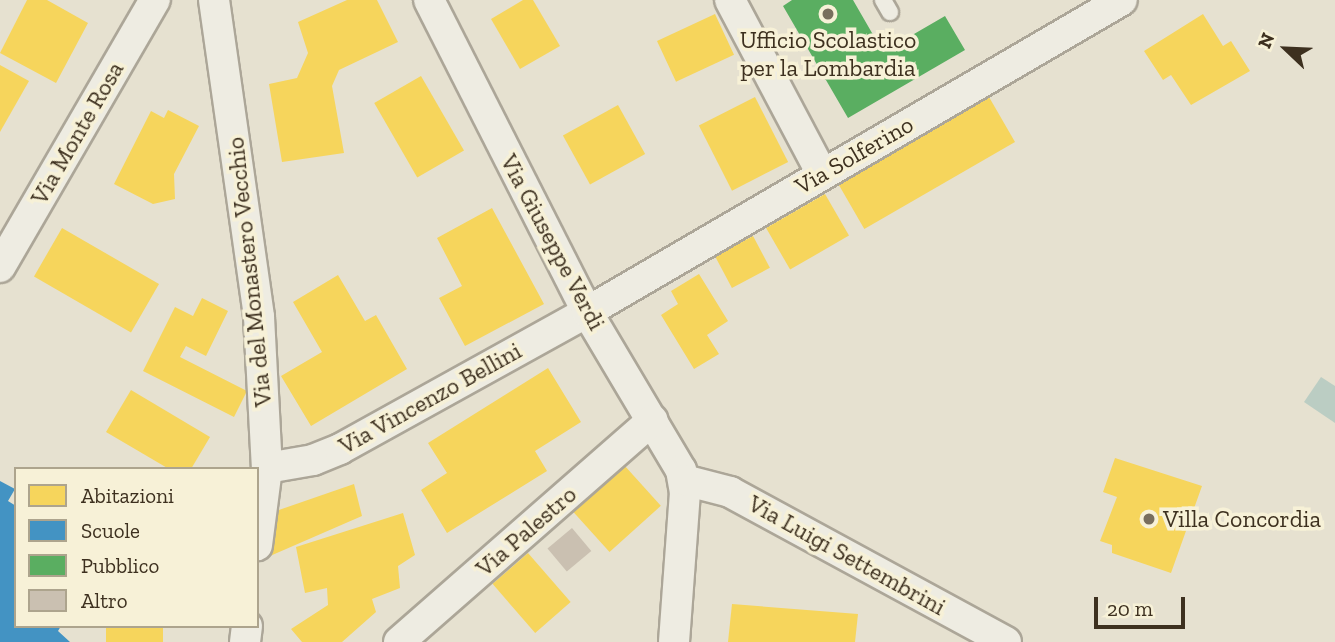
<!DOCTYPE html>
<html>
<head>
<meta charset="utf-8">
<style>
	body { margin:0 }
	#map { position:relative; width:1335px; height:642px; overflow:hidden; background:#e6e1d0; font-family:"Zilla Slab",serif }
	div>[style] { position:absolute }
	.water>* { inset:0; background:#bbcdc3 }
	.homes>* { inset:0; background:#f6d55c; transform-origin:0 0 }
	.schools>* { inset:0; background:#4393c3 }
	.public>* { inset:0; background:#5aae61 }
	.building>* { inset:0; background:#cac0b1; transform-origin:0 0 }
	.roads { filter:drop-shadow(2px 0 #aca698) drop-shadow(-2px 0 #aca698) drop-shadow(0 2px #aca698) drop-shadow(0 -2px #aca698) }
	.service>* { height:16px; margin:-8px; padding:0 8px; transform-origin:8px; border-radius:8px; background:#eeece2 }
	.minor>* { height:30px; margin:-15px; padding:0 15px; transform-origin:15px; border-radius:15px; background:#eeece2 }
	.dots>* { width:19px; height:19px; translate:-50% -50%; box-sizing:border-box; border:4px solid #f7f1d7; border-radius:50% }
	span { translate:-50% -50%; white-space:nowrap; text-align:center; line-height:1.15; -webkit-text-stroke:7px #f7f1d7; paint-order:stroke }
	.poi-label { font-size:24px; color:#3d301f }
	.left { translate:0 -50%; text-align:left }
	.street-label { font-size:24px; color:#3d301f }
	.legend { position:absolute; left:14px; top:467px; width:245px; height:161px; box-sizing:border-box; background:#f7f1d7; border:2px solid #ada48d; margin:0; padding:9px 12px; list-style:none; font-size:21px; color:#3d301f }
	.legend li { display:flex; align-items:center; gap:14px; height:35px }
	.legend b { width:35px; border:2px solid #ada48d }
	.north { position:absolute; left:1251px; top:14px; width:70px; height:70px; -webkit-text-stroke:5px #f7f1d7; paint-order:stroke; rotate:293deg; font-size:19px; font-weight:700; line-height:28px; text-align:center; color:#3d301f }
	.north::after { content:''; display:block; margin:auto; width:24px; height:32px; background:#3d301f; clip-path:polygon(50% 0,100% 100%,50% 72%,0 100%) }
	.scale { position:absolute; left:1094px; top:597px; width:91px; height:32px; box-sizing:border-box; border:4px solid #3d301f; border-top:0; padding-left:9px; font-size:21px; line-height:24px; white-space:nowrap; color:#3d301f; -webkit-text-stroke:5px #f7f1d7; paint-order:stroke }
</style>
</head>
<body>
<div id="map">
	<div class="water">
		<i style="clip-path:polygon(1321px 377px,1335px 386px,1335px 423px,1304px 402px)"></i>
	</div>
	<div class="homes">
		<i style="clip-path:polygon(27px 0,47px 0,88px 23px,56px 83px,0 53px)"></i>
		<i style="clip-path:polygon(347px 0,377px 0,398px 42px,339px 70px,332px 86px,344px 153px,282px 162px,269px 84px,297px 78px,308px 53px,298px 22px)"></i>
		<i style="clip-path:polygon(523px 0,533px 0,560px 46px,520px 69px,491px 19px)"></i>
		<i style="left:715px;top:14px;width:45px;height:64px;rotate:65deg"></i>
		<i style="clip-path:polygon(1203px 14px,1223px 46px,1231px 41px,1250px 71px,1191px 105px,1171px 75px,1163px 80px,1144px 51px)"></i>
		<i style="clip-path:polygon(0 65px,29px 81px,0 132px)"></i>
		<i style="left:421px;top:76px;width:86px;height:54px;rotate:60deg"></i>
		<i style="left:755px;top:97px;width:73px;height:63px;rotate:63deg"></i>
		<i style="left:989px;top:97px;width:52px;height:174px;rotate:60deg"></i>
		<i style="left:618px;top:105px;width:56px;height:63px;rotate:61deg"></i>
		<i style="clip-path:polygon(168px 110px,199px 126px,174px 174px,175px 199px,153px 204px,114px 184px,151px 111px,164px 118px)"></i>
		<i style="left:825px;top:194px;width:48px;height:68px;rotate:60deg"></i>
		<i style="clip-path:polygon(492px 208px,544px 304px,465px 346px,439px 298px,462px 286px,437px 238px)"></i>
		<i style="left:62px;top:228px;width:112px;height:56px;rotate:30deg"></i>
		<i style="left:753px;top:236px;width:36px;height:43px;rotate:62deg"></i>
		<i style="clip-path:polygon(699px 274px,728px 321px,707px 335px,719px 354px,694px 369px,661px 315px,678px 304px,671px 291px)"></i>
		<i style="clip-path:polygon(338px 275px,365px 321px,376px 315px,407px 369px,311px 426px,281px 376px,322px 352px,293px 302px)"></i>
		<i style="clip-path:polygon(202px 298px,228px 311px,206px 356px,186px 346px,180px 357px,247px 391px,234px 417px,143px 371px,175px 307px,193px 316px)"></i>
		<i style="clip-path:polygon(548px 368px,581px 422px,535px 451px,547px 471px,447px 533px,421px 490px,447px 473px,428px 443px)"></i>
		<i style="clip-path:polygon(131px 390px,210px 437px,191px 469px,169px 469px,106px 432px)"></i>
		<i style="clip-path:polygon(1115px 458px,1202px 486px,1171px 573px,1112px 553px,1112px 545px,1100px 541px,1117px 497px,1103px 492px)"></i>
		<i style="left:624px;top:465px;width:55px;height:69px;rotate:48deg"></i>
		<i style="clip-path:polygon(354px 484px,362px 516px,270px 556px,276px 511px)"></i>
		<i style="clip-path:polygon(403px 513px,415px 555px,398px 566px,400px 588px,372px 599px,376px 612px,342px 642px,302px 642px,291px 629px,328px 605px,327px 588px,305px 593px,296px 547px)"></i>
		<i style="left:528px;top:553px;width:65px;height:47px;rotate:49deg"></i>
		<i style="clip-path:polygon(732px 604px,858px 614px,855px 642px,728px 642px)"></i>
		<i style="left:106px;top:626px;width:57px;height:16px"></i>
	</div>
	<div class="schools">
		<i style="clip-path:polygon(0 481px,15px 489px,8px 501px,16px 506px,16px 626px,61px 626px,58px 631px,70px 642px,0 642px)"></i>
	</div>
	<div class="public">
		<i style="clip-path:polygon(792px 0,853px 0,883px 52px,945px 16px,965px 50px,848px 118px,783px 6px)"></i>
	</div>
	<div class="building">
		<i style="left:572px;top:528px;width:30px;height:32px;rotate:50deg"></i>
	</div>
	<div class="roads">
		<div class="service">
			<i style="left:883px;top:0;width:14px;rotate:60deg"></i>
		</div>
		<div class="minor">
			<i style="left:214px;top:0;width:320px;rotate:81.9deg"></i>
			<i style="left:259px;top:317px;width:151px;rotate:87deg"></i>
			<i style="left:267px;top:468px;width:78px;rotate:97.4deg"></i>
			<i style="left:429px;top:0;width:350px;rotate:63.1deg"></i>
			<i style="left:587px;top:312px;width:184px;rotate:59.3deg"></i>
			<i style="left:681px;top:470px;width:22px;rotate:80deg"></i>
			<i style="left:685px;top:492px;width:150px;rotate:94.2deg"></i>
			<i style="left:730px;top:0;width:197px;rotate:62.1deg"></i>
			<i style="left:0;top:267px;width:309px;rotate:-59.9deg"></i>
			<i style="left:267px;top:468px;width:47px;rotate:-9.9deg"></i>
			<i style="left:313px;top:460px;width:29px;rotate:-22deg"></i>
			<i style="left:340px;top:449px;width:282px;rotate:-29deg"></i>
			<i style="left:587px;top:312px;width:619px;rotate:-30.25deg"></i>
			<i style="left:684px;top:480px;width:48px;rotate:14.6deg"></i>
			<i style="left:730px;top:492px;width:314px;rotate:28.5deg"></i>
			<i style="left:245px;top:642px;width:16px;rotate:-83deg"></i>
			<i style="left:399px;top:642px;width:337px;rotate:-41.2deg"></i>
		</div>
	</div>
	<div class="dots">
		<i style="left:828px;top:14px;background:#786e5d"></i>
		<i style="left:1149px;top:519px;background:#786e5d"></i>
	</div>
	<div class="poi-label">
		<span style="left:828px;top:54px">Ufficio Scolastico<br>per la Lombardia</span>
		<span class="left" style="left:1163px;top:519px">Villa Concordia</span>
	</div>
	<div class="street-label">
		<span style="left:77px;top:133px;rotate:-60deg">Via Monte Rosa</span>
		<span style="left:854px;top:155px;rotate:-30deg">Via Solferino</span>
		<span style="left:553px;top:242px;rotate:62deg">Via Giuseppe Verdi</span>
		<span style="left:249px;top:272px;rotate:-96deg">Via del Monastero Vecchio</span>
		<span style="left:430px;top:398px;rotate:-29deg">Via Vincenzo Bellini</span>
		<span style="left:526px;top:531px;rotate:-41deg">Via Palestro</span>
		<span style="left:847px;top:555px;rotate:29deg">Via Luigi Settembrini</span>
	</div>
	<ul class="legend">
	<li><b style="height:19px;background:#f6d55c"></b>Abitazioni</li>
	<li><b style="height:19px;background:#4393c3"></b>Scuole</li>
	<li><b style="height:19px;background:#5aae61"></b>Pubblico</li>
	<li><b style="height:19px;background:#cac0b1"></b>Altro</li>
	</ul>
	<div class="north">N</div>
	<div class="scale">20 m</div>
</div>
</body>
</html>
